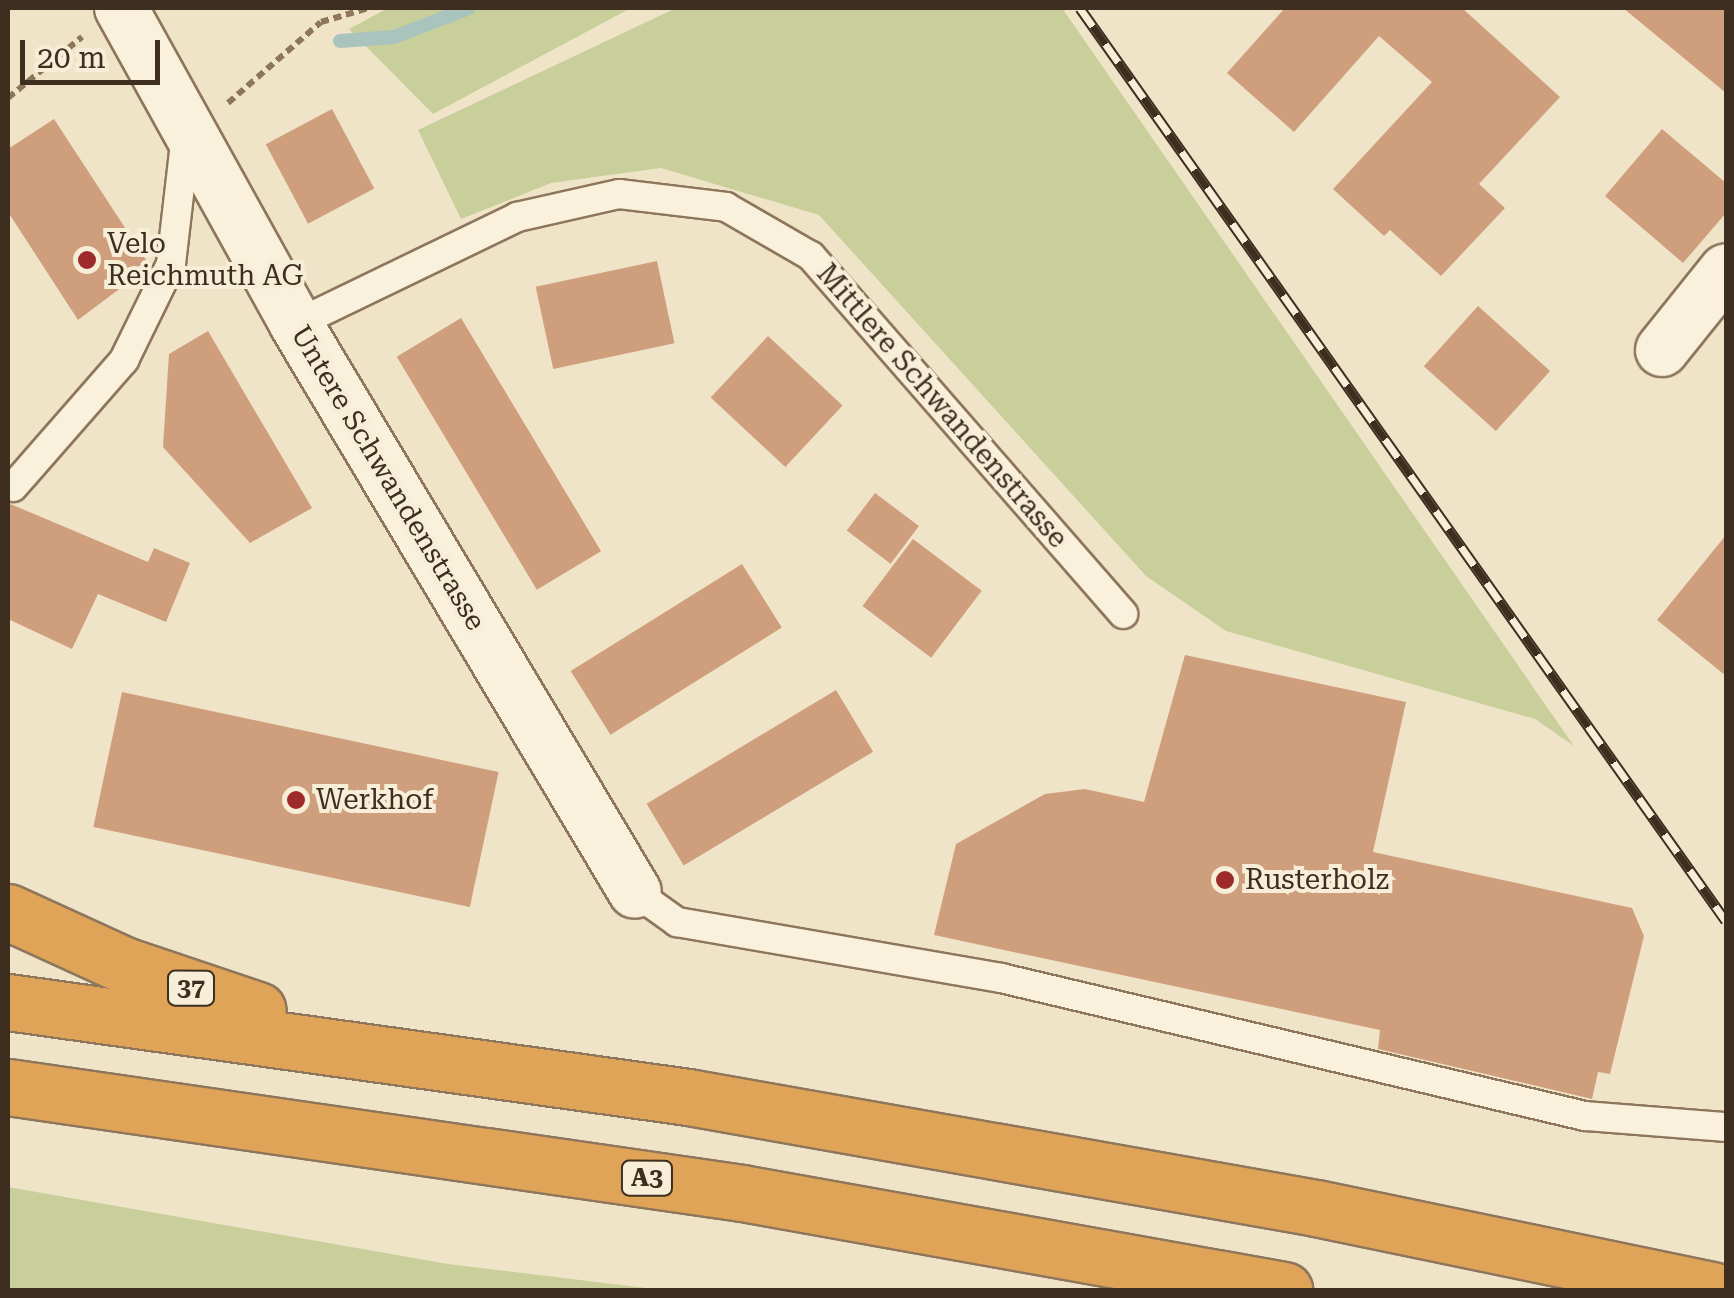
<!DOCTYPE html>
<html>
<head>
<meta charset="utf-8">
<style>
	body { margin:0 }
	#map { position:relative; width:1734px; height:1298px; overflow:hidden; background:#f0e4c8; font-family:"Roboto Serif",serif }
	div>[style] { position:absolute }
	.green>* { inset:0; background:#c9cf9b }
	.stream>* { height:14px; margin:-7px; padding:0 7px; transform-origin:7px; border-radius:7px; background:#a9c4bc }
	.building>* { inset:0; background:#cf9f7d; transform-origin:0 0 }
	.path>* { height:6px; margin-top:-3px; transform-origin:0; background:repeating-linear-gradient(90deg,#8d765c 0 8px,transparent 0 13px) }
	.roads { filter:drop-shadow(2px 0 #8d765c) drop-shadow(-2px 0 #8d765c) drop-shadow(0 2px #8d765c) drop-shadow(0 -2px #8d765c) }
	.lane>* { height:28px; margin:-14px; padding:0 14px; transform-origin:14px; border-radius:14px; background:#faf1dc }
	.street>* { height:52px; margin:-26px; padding:0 26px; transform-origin:26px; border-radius:26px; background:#faf1dc }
	.highway>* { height:55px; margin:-27.5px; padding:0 27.5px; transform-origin:27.5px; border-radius:27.5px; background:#e0a458 }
	.rail>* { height:11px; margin-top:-5.5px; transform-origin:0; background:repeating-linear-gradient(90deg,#f7eed8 0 22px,#3d2e20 0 44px); box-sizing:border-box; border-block:2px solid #3d2e20 }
	.dots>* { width:28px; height:28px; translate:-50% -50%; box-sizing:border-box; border:5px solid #f7eed8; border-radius:50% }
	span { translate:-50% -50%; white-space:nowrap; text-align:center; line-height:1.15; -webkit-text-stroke:8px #f7eed8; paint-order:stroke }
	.shield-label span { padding:2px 8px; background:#f7eed8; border:2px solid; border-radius:8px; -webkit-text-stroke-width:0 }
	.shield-label { font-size:25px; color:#3d2e20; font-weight:700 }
	.poi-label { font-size:28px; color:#3d2e20 }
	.left { translate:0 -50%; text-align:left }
	.street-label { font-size:28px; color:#3d2e20 }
	.frame { position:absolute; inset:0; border:10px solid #3d2e20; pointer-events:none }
	.scale { position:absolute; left:20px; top:40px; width:140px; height:45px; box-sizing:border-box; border:5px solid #3d2e20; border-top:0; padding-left:12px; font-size:30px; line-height:35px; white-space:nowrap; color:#3d2e20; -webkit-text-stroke:8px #f7eed8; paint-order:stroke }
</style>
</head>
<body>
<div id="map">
	<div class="green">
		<i style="clip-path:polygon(388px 8px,631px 8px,433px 114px,349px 29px)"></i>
		<i style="clip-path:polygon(676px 8px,1062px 8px,1574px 746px,1535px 719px,1226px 631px,1146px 576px,819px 215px,661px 168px,551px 183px,461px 219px,418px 130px)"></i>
		<i style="clip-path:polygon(8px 1187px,448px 1264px,662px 1290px,8px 1290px)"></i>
	</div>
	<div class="stream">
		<i style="left:340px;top:41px;width:54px;rotate:-4.2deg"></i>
		<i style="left:394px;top:37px;width:80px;rotate:-21.1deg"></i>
	</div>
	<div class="building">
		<i style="clip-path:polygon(1285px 8px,1462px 8px,1560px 97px,1479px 184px,1505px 208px,1441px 276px,1390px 230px,1384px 236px,1333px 189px,1432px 82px,1379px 36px,1294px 132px,1227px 73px)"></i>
		<i style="clip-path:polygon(1623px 8px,1726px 8px,1726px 93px,1674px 50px)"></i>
		<i style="left:332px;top:109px;width:90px;height:75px;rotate:62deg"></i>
		<i style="clip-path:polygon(54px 119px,150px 266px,78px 320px,8px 212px,8px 149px)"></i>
		<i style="clip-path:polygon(1662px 129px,1726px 183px,1726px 213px,1683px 263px,1605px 196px)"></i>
		<i style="left:657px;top:261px;width:84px;height:124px;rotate:78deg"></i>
		<i style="left:1478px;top:306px;width:97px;height:81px;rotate:42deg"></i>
		<i style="left:461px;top:318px;width:272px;height:75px;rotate:59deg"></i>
		<i style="clip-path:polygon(208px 331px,312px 508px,250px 543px,163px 447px,169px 354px)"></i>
		<i style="left:768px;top:336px;width:102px;height:84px;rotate:43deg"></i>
		<i style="left:875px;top:493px;width:55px;height:47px;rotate:37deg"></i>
		<i style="clip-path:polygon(8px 503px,148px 562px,154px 548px,190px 563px,166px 622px,98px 594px,72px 649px,8px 619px)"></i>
		<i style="clip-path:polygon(1726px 535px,1726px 676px,1657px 620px)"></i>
		<i style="left:913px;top:539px;width:86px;height:84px;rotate:37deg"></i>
		<i style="left:742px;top:564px;width:75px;height:202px;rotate:58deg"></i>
		<i style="clip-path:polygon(1185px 655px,1406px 702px,1373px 852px,1632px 908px,1644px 936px,1610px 1074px,1598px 1072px,1592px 1099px,1378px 1049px,1380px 1030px,934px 935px,956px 844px,1045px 794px,1085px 789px,1144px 802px)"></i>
		<i style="left:836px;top:690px;width:72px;height:221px;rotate:59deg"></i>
		<i style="left:122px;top:692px;width:385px;height:138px;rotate:12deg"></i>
	</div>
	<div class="path">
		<i style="left:8px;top:98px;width:96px;rotate:-39.5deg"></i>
		<i style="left:228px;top:103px;width:123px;rotate:-41.1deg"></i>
		<i style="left:321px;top:22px;width:50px;rotate:-16.3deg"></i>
	</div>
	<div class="roads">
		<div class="lane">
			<i style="left:296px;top:324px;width:246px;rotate:-25.8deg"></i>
			<i style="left:517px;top:217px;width:105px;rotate:-12.7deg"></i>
			<i style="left:619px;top:194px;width:108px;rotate:6.9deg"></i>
			<i style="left:726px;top:207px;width:98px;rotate:30deg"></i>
			<i style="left:811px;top:256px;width:475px;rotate:48.9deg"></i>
			<i style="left:13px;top:487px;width:169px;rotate:-48.8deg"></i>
			<i style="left:124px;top:360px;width:107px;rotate:-63.9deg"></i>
			<i style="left:171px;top:264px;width:131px;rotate:-83.4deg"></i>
			<i style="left:635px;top:892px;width:52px;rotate:35.5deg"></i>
			<i style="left:677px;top:922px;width:329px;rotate:9.8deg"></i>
			<i style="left:1001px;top:978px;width:600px;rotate:13.3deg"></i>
			<i style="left:1585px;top:1116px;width:141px;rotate:4.5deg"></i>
		</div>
		<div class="street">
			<i style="left:121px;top:8px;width:361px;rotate:61deg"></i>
			<i style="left:296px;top:324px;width:661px;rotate:59.17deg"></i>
			<i style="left:1662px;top:350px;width:102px;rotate:-51.3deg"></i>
		</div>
		<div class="highway">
			<i style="left:8px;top:912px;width:128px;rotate:24.6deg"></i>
			<i style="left:124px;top:965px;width:141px;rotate:18.6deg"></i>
			<i style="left:8px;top:1002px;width:687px;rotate:7.95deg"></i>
			<i style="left:688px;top:1097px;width:638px;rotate:10.02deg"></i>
			<i style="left:1316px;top:1208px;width:405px;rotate:11.7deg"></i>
			<i style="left:8px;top:1087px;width:742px;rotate:8.22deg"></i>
			<i style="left:742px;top:1193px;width:551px;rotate:10.15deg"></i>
		</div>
	</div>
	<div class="rail">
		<i style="left:1080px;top:8px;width:1118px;rotate:54.72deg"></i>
	</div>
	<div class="dots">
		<i style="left:87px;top:260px;background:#9e2a2b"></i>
		<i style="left:296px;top:800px;background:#9e2a2b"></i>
		<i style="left:1225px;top:880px;background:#9e2a2b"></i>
	</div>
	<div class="shield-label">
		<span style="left:191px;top:988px">37</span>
		<span style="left:647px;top:1178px">A3</span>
	</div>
	<div class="poi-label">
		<span class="left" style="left:107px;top:260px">Velo<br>Reichmuth AG</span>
		<span class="left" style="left:316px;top:800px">Werkhof</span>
		<span class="left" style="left:1245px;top:880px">Rusterholz</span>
	</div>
	<div class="street-label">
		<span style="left:942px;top:406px;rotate:49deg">Mittlere Schwandenstrasse</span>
		<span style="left:388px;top:478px;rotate:59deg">Untere Schwandenstrasse</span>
	</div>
	<div class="frame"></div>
	<div class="scale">20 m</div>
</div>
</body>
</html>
